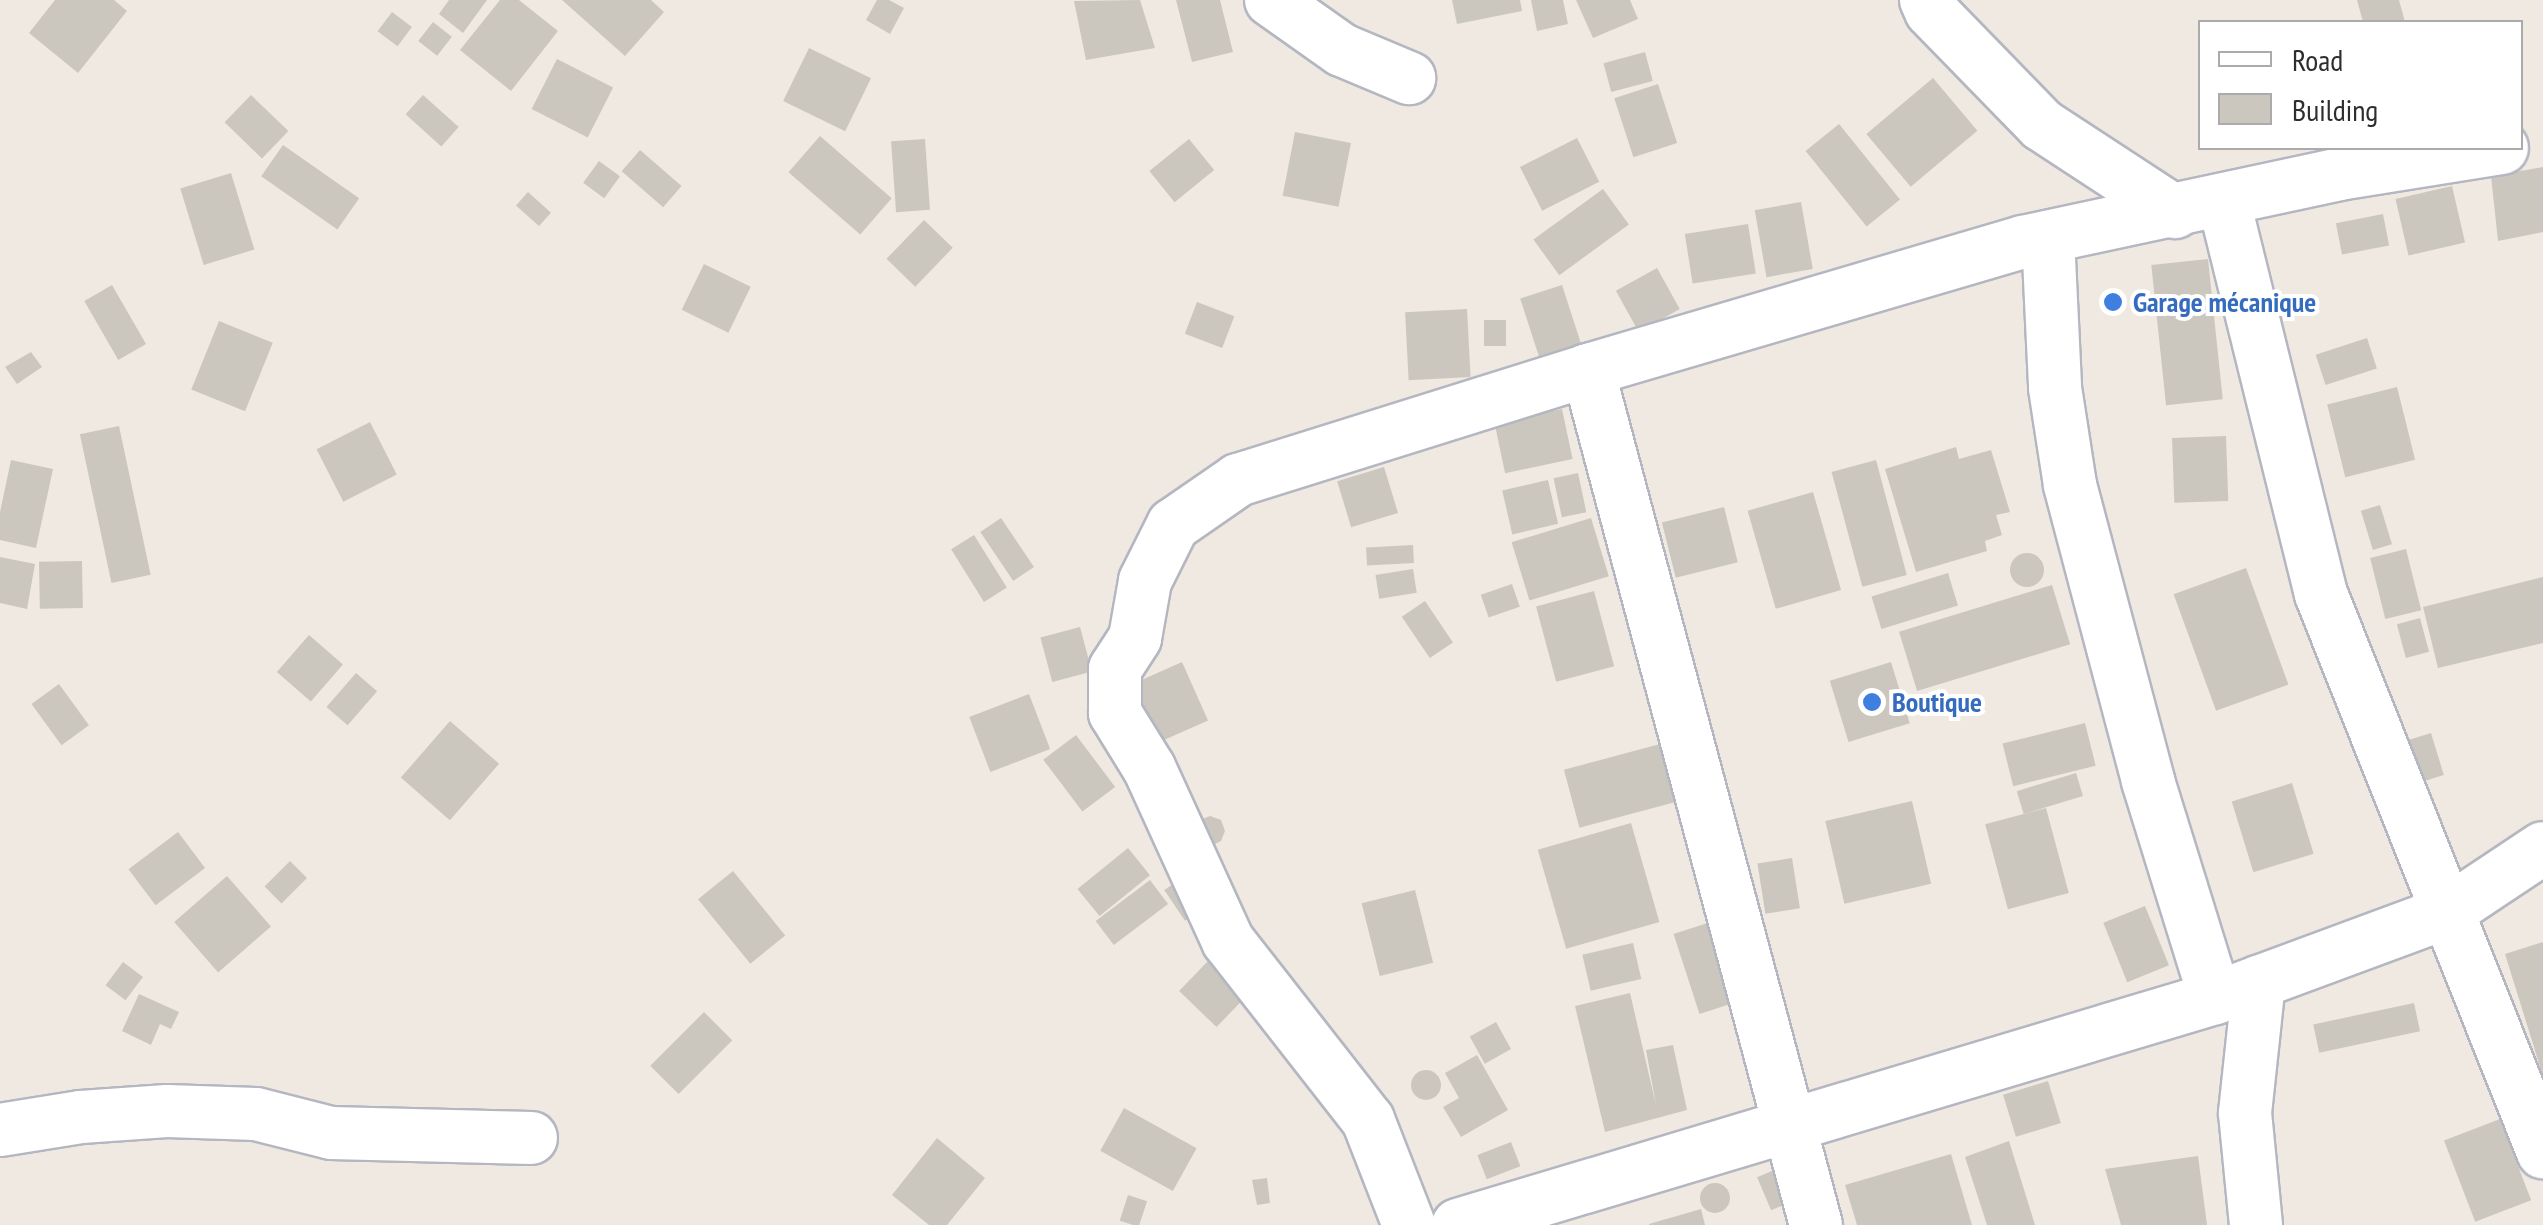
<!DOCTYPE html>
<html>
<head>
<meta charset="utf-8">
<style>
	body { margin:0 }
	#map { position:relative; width:2543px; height:1225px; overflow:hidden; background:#efe9e1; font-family:"PT Sans Narrow",sans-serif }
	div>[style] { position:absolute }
	.building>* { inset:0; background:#cbc7bf; transform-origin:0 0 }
	.round { border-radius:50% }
	.roads { filter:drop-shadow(2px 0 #b4b7c1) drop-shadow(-2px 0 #b4b7c1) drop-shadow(0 2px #b4b7c1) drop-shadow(0 -2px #b4b7c1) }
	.minor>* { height:52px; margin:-26px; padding:0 26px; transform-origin:26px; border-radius:26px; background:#fff }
	.dots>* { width:28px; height:28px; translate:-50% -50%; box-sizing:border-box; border:5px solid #fff; border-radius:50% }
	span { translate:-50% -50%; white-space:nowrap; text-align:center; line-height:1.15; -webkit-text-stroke:8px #fff; paint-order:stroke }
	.shop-label { font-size:28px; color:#366cbe; font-weight:700 }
	.left { translate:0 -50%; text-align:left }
	.legend { position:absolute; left:2198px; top:20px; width:325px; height:130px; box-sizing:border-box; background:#fff; border:2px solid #ababab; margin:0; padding:12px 18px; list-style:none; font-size:30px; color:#2e2e2e }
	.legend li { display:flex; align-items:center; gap:20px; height:50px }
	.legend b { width:50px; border:2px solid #ababab }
</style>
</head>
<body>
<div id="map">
	<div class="building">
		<i style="clip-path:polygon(55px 0,114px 0,127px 11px,78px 73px,29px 33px)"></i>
		<i style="clip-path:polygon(449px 0,487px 0,463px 33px,439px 14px)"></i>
		<i style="clip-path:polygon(500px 0,519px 0,558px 31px,511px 91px,460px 50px)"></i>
		<i style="clip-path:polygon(562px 0,651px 0,664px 12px,625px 56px)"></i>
		<i style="clip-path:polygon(877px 0,889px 0,904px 8px,890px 34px,866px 20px)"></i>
		<i style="clip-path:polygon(1140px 0,1155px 48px,1086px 60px,1074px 1px)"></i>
		<i style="clip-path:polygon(1176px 0,1220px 0,1233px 52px,1192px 62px)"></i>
		<i style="clip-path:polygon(1452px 0,1520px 0,1522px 11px,1457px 24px)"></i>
		<i style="clip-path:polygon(1531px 0,1563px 0,1568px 24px,1537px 31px)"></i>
		<i style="clip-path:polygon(1576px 0,1630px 0,1638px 19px,1593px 38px)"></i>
		<i style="clip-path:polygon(2357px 0,2399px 0,2405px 22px,2363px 22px)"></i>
		<i style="left:392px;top:12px;width:25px;height:24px;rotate:37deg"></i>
		<i style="left:433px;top:22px;width:24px;height:24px;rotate:38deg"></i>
		<i style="left:809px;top:48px;width:69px;height:59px;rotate:26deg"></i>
		<i style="left:1645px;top:52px;width:30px;height:43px;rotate:75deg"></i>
		<i style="left:557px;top:59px;width:63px;height:56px;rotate:27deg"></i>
		<i style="left:1933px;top:78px;width:69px;height:87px;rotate:50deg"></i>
		<i style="left:1658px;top:84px;width:62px;height:46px;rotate:72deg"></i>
		<i style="left:251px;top:95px;width:52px;height:38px;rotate:44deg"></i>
		<i style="left:423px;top:95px;width:48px;height:26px;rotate:42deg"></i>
		<i style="left:1839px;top:124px;width:97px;height:43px;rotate:51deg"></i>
		<i style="left:1295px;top:132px;width:57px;height:65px;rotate:11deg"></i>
		<i style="left:820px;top:136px;width:95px;height:48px;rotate:41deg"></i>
		<i style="left:1577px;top:138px;width:49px;height:64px;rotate:63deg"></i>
		<i style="left:925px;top:139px;width:71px;height:34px;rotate:86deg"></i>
		<i style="left:1189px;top:139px;width:40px;height:51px;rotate:51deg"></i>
		<i style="left:283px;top:145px;width:93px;height:38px;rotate:35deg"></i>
		<i style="left:640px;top:150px;width:55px;height:28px;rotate:41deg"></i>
		<i style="left:599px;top:161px;width:26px;height:27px;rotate:36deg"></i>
		<i style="clip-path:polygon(2543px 167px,2543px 232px,2498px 241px,2491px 176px)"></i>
		<i style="left:231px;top:173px;width:80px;height:53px;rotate:73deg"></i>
		<i style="left:2452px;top:186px;width:58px;height:58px;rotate:77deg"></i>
		<i style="left:1603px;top:189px;width:44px;height:86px;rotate:54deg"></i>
		<i style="left:528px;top:192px;width:31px;height:18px;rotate:42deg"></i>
		<i style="left:1801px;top:202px;width:68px;height:47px;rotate:80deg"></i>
		<i style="left:2383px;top:214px;width:32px;height:48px;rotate:79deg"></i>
		<i style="left:924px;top:220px;width:40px;height:54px;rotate:44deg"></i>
		<i style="left:1748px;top:224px;width:50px;height:64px;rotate:81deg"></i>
		<i style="left:2208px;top:259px;width:141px;height:57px;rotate:84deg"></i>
		<i style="left:704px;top:264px;width:52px;height:51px;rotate:26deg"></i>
		<i style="left:1657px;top:268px;width:47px;height:47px;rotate:61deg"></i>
		<i style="left:112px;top:285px;width:68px;height:32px;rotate:60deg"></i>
		<i style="left:1562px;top:285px;width:62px;height:44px;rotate:72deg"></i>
		<i style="left:1197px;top:302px;width:40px;height:34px;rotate:21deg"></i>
		<i style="left:1467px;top:309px;width:68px;height:62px;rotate:87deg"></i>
		<i style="left:1484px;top:320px;width:22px;height:26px"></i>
		<i style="left:219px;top:321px;width:58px;height:74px;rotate:22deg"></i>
		<i style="left:2367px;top:338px;width:32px;height:54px;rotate:72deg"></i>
		<i style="clip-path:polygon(31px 352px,42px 367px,17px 384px,5px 367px)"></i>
		<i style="left:2397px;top:387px;width:75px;height:72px;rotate:76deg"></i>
		<i style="left:1562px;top:409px;width:51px;height:69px;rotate:78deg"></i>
		<i style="left:370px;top:422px;width:59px;height:60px;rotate:63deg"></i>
		<i style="left:119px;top:426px;width:152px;height:40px;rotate:78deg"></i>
		<i style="left:2226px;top:436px;width:65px;height:54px;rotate:88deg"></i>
		<i style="clip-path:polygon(1956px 447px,1959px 459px,1991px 450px,2010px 512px,1996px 515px,2002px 535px,1985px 541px,1987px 551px,1916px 572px,1885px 469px)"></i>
		<i style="clip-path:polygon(11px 460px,53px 469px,36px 548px,0 540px,0 512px)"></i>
		<i style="left:1876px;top:460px;width:119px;height:46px;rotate:75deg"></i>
		<i style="left:1384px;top:467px;width:48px;height:49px;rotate:73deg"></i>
		<i style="left:1578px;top:473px;width:40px;height:25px;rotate:78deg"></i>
		<i style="left:1548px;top:480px;width:45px;height:47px;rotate:77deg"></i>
		<i style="left:1813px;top:492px;width:102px;height:68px;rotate:74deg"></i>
		<i style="left:2380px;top:505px;width:41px;height:20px;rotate:73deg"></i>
		<i style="left:1724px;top:507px;width:57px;height:64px;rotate:76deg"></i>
		<i style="left:1001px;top:518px;width:59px;height:25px;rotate:56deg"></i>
		<i style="left:1591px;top:518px;width:61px;height:83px;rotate:73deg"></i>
		<i style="left:974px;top:535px;width:62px;height:27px;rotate:58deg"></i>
		<i style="left:1413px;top:545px;width:18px;height:47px;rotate:87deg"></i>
		<i style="left:2406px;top:549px;width:63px;height:37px;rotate:76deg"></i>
		<i class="round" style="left:2010px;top:553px;width:34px;height:34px"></i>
		<i style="clip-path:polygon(0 557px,35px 564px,27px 609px,0 603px)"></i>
		<i style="left:82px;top:561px;width:47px;height:43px;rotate:89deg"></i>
		<i style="left:2246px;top:568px;width:124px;height:77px;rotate:70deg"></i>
		<i style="left:1413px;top:569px;width:24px;height:38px;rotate:81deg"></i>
		<i style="left:1948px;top:573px;width:34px;height:80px;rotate:73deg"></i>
		<i style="clip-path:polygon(2543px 577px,2543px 643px,2438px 668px,2423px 607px)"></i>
		<i style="left:1512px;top:584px;width:24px;height:33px;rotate:71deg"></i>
		<i style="left:2052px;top:585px;width:62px;height:160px;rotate:73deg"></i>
		<i style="left:1594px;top:591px;width:78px;height:60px;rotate:75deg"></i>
		<i style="left:1425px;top:601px;width:50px;height:28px;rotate:56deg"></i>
		<i style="left:2420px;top:618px;width:35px;height:24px;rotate:75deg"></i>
		<i style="left:1080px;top:627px;width:46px;height:41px;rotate:75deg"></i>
		<i style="left:309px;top:635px;width:45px;height:49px;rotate:41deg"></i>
		<i style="left:1182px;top:662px;width:64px;height:61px;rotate:66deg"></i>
		<i style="left:1891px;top:662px;width:64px;height:64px;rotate:73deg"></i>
		<i style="left:356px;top:673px;width:28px;height:45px;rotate:41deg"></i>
		<i style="left:59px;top:684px;width:51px;height:34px;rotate:54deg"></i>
		<i style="left:1029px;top:694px;width:59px;height:64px;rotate:69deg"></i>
		<i style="left:450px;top:721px;width:65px;height:75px;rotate:41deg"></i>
		<i style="left:2085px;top:723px;width:44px;height:85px;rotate:76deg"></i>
		<i style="left:2431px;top:733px;width:44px;height:27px;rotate:73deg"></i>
		<i style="left:1076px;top:735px;width:65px;height:41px;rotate:53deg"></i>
		<i style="left:1675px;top:740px;width:60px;height:115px;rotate:75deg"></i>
		<i style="left:2076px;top:773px;width:24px;height:62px;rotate:73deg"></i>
		<i style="left:2292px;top:783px;width:74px;height:63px;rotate:73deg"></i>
		<i style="left:1912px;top:801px;width:85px;height:89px;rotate:77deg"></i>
		<i style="left:2046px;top:808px;width:88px;height:63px;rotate:75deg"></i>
		<i style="clip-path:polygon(1210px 816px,1221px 820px,1225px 831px,1221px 841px,1211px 846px,1200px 820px)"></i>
		<i style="left:1631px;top:823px;width:103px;height:97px;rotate:74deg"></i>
		<i style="left:178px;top:832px;width:45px;height:62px;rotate:53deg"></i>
		<i style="left:1128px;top:848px;width:35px;height:65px;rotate:51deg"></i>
		<i style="left:1792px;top:858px;width:51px;height:35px;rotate:81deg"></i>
		<i style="left:290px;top:861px;width:24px;height:36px;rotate:45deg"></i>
		<i style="left:733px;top:871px;width:83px;height:45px;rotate:51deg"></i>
		<i style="left:227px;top:876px;width:67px;height:70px;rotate:49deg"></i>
		<i style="left:1185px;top:876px;width:37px;height:25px;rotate:56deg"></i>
		<i style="left:1150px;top:880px;width:30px;height:68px;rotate:53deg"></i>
		<i style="left:1415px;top:890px;width:75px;height:55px;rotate:76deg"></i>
		<i style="left:2145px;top:906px;width:64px;height:45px;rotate:68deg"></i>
		<i style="left:1723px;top:918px;width:84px;height:52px;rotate:72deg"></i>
		<i style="clip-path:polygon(2543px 942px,2543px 1073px,2542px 1073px,2505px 954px)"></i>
		<i style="left:1633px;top:943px;width:37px;height:52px;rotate:77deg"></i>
		<i style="left:1209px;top:960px;width:52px;height:43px;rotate:44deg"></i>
		<i style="left:123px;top:962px;width:25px;height:29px;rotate:37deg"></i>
		<i style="clip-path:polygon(1630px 993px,1656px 1105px,1646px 1050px,1673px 1045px,1687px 1110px,1605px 1132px,1575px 1006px)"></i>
		<i style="clip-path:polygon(139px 994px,179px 1012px,171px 1029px,160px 1024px,151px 1045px,122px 1031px)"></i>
		<i style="left:2414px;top:1003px;width:29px;height:103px;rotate:78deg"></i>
		<i style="left:704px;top:1012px;width:40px;height:76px;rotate:45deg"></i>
		<i style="left:1496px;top:1022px;width:31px;height:30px;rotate:61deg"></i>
		<i style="clip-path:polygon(1477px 1055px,1508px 1110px,1461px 1137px,1443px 1107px,1459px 1098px,1445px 1073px)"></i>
		<i class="round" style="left:1411px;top:1070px;width:30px;height:30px"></i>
		<i style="left:2048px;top:1081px;width:44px;height:47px;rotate:73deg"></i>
		<i style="left:1124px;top:1108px;width:83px;height:49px;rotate:29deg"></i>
		<i style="left:2500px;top:1119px;width:87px;height:60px;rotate:69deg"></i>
		<i style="clip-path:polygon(937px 1138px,985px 1178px,947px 1225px,929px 1225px,892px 1195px)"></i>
		<i style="clip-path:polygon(2009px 1141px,2035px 1225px,1987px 1225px,1965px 1157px)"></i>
		<i style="left:1511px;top:1142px;width:26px;height:36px;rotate:69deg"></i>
		<i style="clip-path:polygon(1951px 1154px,1972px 1225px,1857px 1225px,1845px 1185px)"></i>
		<i style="clip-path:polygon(2198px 1156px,2207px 1225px,2121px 1225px,2105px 1169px)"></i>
		<i style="left:1781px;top:1167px;width:36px;height:26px;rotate:67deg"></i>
		<i style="clip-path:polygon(1267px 1178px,1270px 1203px,1257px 1205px,1252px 1180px)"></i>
		<i class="round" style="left:1700px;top:1183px;width:30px;height:30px"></i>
		<i style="left:1128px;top:1195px;width:20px;height:27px;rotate:18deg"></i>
		<i style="clip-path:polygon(1701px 1209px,1705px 1225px,1649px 1225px,1649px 1224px)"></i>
	</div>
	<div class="roads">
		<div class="minor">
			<i style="left:1271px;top:0;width:87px;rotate:35.2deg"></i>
			<i style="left:1342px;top:50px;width:73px;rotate:22.7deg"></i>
			<i style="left:1926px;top:0;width:12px;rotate:66deg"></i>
			<i style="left:1931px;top:11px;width:159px;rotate:45.8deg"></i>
			<i style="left:2042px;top:125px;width:159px;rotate:33.2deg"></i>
			<i style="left:2224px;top:202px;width:404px;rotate:76.1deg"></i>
			<i style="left:2321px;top:594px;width:601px;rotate:68.3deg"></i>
			<i style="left:2048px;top:237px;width:151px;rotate:87.3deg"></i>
			<i style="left:2055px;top:388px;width:98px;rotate:81.2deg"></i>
			<i style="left:2070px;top:485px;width:306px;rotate:75.2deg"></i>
			<i style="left:2148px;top:781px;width:227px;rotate:72.8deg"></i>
			<i style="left:1588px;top:370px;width:885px;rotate:75.07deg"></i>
			<i style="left:0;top:1130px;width:82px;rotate:-9.1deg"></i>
			<i style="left:81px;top:1117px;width:86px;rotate:-4deg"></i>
			<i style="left:167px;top:1111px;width:89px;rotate:1.9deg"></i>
			<i style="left:256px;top:1114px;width:77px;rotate:14.2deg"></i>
			<i style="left:331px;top:1133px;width:200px;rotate:1.4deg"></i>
			<i style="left:1409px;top:1225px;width:113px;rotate:-111.3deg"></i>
			<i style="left:1368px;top:1120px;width:227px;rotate:-128deg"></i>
			<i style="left:1228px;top:941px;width:190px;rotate:-114.5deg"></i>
			<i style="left:1149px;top:768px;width:65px;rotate:-121.7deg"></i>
			<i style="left:1115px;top:713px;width:44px;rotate:-90deg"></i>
			<i style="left:1115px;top:669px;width:37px;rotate:-57deg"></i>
			<i style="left:1135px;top:638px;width:58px;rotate:-80deg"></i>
			<i style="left:1145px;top:581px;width:63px;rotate:-63.4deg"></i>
			<i style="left:1173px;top:525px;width:79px;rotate:-34.7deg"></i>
			<i style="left:1238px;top:480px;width:367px;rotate:-17.4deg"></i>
			<i style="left:1588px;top:370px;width:453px;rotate:-16.4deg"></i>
			<i style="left:2023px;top:242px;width:323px;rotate:-12.1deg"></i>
			<i style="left:2339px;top:174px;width:165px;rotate:-9.1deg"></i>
			<i style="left:1458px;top:1225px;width:790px;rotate:-16.69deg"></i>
			<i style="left:2215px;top:998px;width:247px;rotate:-20.3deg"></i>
			<i style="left:2447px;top:912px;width:115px;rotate:-33.7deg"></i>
			<i style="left:2256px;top:1225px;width:113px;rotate:-95.6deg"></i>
			<i style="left:2245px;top:1113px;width:132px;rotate:-83.9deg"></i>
		</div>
	</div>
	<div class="dots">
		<i style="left:2113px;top:302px;background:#3f7fe0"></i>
		<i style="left:1872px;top:702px;background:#3f7fe0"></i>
	</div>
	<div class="shop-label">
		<span class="left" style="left:2133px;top:302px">Garage mécanique</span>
		<span class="left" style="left:1892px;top:702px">Boutique</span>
	</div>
	<ul class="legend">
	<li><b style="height:12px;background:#fff"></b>Road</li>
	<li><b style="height:28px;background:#cbc7bf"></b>Building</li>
	</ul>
</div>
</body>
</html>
